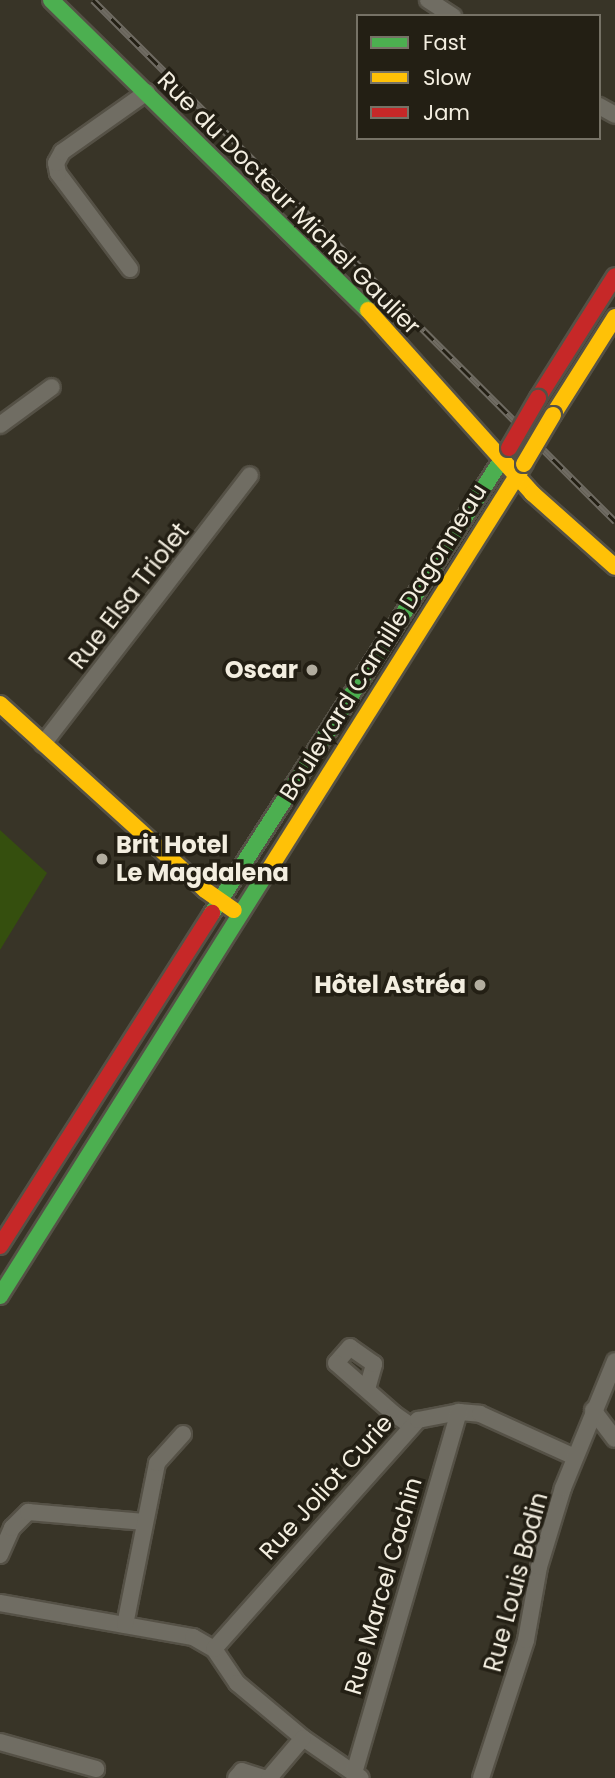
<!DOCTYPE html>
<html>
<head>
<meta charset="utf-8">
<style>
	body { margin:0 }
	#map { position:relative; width:615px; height:1778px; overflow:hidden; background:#383427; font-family:Poppins,sans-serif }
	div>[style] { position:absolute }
	.green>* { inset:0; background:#354f0e }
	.roads { filter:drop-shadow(2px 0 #555146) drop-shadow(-2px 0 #555146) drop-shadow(0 2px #555146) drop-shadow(0 -2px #555146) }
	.street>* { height:16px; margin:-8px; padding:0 8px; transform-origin:8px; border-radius:8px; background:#706d63 }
	.fast>* { height:16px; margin:-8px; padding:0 8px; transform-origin:8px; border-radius:8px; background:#4caf50 }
	.slow>* { height:16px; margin:-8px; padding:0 8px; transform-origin:8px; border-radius:8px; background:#ffc107 }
	.jam>* { height:16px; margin:-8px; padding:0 8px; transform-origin:8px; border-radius:8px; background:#c62828 }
	.rail>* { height:7px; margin-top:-3.5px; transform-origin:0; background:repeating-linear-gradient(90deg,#231f14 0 13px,#6f6b62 0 26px); box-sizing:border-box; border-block:2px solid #6f6b62 }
	.bridges { filter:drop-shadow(2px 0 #555146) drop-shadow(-2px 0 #555146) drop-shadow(0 2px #555146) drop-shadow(0 -2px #555146) }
	.slow-bridge>* { height:16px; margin:-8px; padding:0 8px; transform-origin:8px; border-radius:8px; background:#ffc107 }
	.jam-bridge>* { height:16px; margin:-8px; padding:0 8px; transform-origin:8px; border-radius:8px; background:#c62828 }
	.dots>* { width:19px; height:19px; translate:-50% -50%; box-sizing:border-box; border:4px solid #231f14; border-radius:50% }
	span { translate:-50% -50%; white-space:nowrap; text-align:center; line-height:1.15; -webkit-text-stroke:7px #231f14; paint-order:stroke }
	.street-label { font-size:24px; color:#f3eee0 }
	.poi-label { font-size:24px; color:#f3eee0; font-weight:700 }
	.right { translate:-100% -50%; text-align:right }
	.left { translate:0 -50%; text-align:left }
	.legend { position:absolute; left:356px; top:14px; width:245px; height:126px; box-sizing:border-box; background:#231f14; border:2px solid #767266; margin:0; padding:9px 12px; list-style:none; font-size:21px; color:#f3eee0 }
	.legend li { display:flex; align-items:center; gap:14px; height:35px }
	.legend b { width:35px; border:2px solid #767266 }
</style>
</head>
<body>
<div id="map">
	<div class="green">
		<i style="clip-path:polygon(0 830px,47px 873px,0 950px)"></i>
	</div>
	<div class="roads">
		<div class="street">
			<i style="left:428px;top:0;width:30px;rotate:33deg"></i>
			<i style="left:599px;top:106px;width:18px;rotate:29deg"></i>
			<i style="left:130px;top:269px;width:120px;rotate:-126.9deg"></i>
			<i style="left:58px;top:173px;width:10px;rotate:-101deg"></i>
			<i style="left:56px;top:163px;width:13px;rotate:-61deg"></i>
			<i style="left:62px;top:152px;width:104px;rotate:-35.2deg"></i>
			<i style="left:0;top:425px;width:64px;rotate:-36.2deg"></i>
			<i style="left:43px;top:744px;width:339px;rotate:-52.4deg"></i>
			<i style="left:367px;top:1389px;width:26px;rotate:-74deg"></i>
			<i style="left:374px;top:1364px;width:29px;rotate:-145deg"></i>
			<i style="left:350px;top:1347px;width:21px;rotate:131deg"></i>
			<i style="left:336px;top:1363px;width:77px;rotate:41.3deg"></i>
			<i style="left:394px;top:1414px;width:21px;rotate:35deg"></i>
			<i style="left:593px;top:1410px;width:36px;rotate:53deg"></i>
			<i style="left:0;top:1555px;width:30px;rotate:-66deg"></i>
			<i style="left:12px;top:1528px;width:23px;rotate:-45deg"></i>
			<i style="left:28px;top:1512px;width:117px;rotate:4.9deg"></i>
			<i style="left:0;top:1603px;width:196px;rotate:10deg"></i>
			<i style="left:193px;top:1637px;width:24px;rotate:30deg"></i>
			<i style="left:214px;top:1649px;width:41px;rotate:55.9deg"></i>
			<i style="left:237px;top:1683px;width:86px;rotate:39.8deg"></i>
			<i style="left:303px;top:1738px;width:70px;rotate:34.6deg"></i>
			<i style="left:125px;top:1625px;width:165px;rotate:-78.8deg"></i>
			<i style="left:157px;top:1463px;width:39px;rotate:-48deg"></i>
			<i style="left:214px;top:1649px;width:307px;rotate:-48.3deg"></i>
			<i style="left:418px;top:1420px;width:42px;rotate:-11deg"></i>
			<i style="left:459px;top:1412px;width:21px;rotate:5deg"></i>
			<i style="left:480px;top:1414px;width:104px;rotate:24.4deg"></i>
			<i style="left:0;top:1742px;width:100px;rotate:15.7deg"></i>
			<i style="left:354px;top:1773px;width:376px;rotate:-73.8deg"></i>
			<i style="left:236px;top:1778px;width:9px;rotate:-49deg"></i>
			<i style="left:242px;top:1771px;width:23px;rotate:18deg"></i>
			<i style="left:269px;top:1778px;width:52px;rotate:-49.6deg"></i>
			<i style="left:481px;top:1778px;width:145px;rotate:-71.9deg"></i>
			<i style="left:526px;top:1640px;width:74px;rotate:-79.9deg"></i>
			<i style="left:539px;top:1567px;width:83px;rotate:-73.1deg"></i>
			<i style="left:563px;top:1488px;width:137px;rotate:-67.7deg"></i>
		</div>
		<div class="fast">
			<i style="left:51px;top:0;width:443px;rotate:44.4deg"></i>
			<i style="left:212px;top:913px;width:552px;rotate:-57.43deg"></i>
			<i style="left:0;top:1296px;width:497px;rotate:-57.8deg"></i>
		</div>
		<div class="slow">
			<i style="left:368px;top:310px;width:246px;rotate:48.1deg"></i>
			<i style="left:532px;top:493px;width:111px;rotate:41.7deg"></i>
			<i style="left:553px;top:415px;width:116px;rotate:-57.7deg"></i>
			<i style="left:0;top:704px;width:277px;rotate:42.2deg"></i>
			<i style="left:205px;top:890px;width:35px;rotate:35deg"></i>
			<i style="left:265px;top:876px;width:487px;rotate:-57.8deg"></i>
		</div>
		<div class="jam">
			<i style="left:538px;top:398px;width:144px;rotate:-57.7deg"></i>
			<i style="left:0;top:1246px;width:395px;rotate:-57.5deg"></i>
		</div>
	</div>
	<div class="rail">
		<i style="left:93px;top:0;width:738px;rotate:44.95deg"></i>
	</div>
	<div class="bridges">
		<div class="slow-bridge">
			<i style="left:524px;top:464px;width:57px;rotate:-59.4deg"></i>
		</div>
		<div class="jam-bridge">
			<i style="left:509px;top:448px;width:58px;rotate:-59.9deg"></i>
		</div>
	</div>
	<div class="dots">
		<i style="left:312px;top:670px;background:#b2ad9f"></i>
		<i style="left:102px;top:859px;background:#b2ad9f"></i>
		<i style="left:480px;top:985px;background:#b2ad9f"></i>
	</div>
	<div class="street-label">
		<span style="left:289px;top:203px;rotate:45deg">Rue du Docteur Michel Gaulier</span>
		<span style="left:129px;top:596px;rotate:-52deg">Rue Elsa Triolet</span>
		<span style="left:383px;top:642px;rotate:-58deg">Boulevard Camille Dagonneau</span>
		<span style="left:326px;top:1487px;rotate:-48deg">Rue Joliot Curie</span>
		<span style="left:516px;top:1582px;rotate:-75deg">Rue Louis Bodin</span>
		<span style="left:383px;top:1586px;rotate:-74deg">Rue Marcel Cachin</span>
	</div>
	<div class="poi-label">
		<span class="right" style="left:298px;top:670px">Oscar</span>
		<span class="left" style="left:116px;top:859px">Brit Hotel<br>Le Magdalena</span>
		<span class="right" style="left:466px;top:985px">Hôtel Astréa</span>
	</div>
	<ul class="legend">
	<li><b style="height:9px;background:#4caf50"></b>Fast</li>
	<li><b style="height:9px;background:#ffc107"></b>Slow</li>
	<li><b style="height:9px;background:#c62828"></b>Jam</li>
	</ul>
</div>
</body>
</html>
